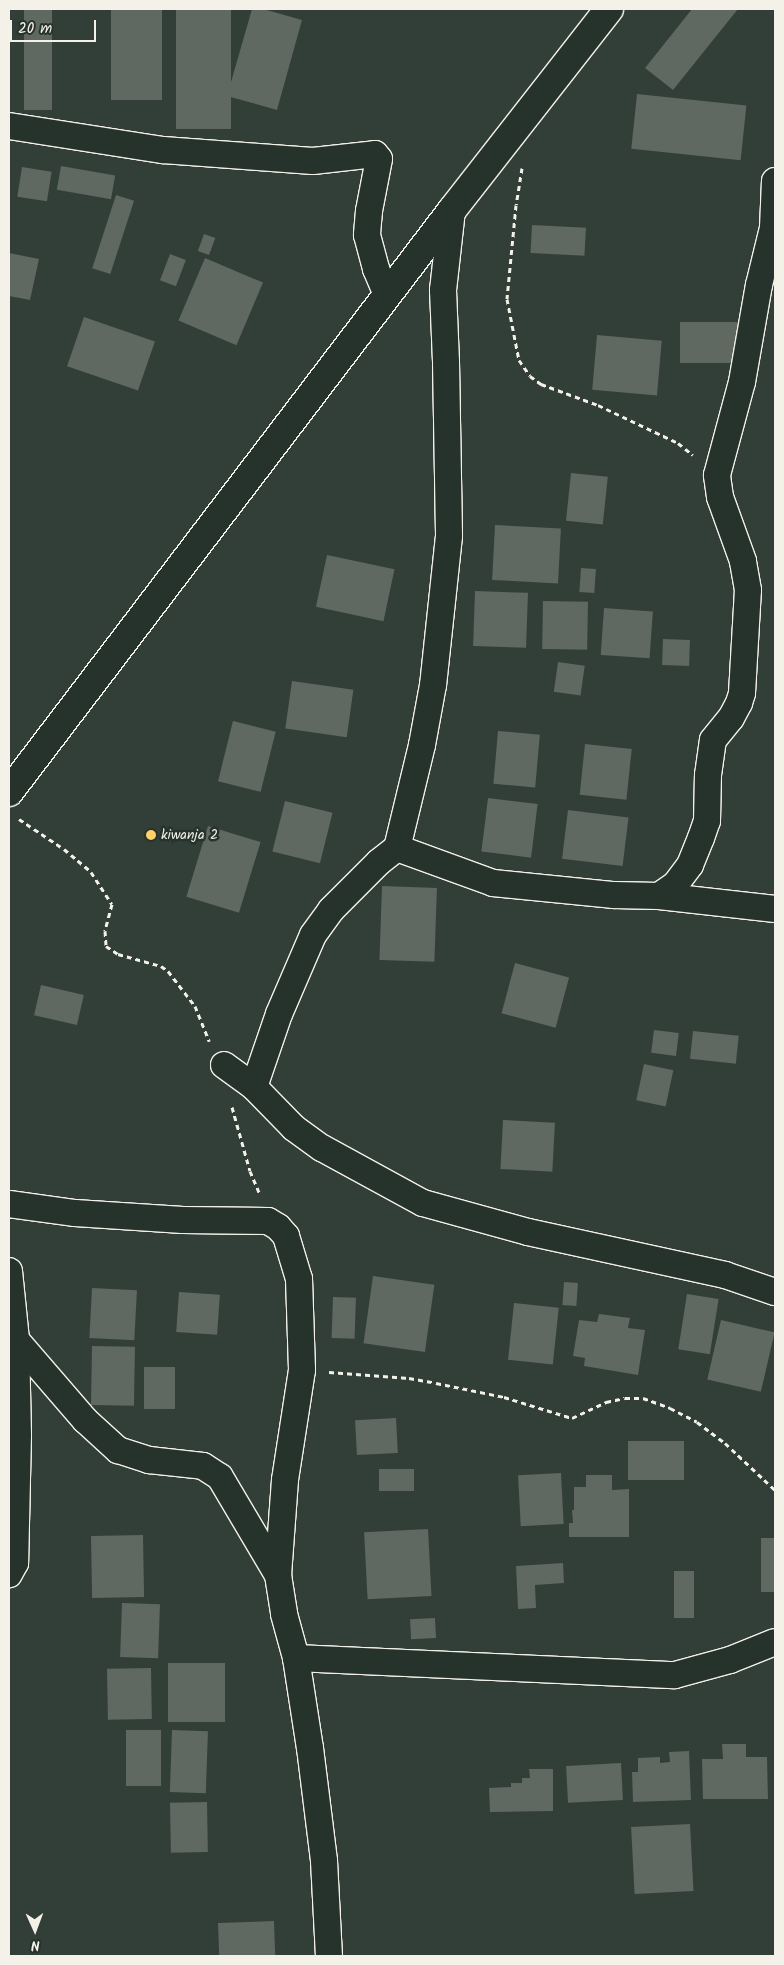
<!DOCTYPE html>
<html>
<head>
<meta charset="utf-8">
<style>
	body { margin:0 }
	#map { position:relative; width:784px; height:1965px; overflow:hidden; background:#323e38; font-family:Kalam,sans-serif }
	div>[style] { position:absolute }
	.building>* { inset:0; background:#5f6861; transform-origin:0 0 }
	.path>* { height:3px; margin-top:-1.5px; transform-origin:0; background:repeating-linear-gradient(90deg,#f4f1e8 0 5px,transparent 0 9px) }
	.roads { filter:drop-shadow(1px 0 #f4f1e8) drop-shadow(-1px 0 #f4f1e8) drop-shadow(0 1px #f4f1e8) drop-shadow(0 -1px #f4f1e8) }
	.minor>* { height:26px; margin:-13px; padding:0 13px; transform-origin:13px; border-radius:13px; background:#26332d }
	.tertiary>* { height:28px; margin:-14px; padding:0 14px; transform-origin:14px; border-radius:14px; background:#26332d }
	.dots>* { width:14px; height:14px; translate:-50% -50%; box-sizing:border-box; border:2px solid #26332d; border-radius:50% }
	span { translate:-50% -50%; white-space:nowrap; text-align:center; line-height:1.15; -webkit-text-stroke:5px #26332d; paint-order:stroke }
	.poi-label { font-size:14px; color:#f4f1e8 }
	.left { translate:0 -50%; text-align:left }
	.frame { position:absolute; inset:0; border:10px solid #f4f1e8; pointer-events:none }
	.north { position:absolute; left:10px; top:1905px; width:50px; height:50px; -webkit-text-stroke:4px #26332d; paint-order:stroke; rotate:178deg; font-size:14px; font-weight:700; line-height:20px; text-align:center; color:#f4f1e8 }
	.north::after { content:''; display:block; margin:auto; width:18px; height:22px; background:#f4f1e8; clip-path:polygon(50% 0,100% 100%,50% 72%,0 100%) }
	.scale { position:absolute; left:10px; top:20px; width:86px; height:22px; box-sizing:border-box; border:2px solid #f4f1e8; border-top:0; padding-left:6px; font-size:15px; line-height:18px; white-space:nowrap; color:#f4f1e8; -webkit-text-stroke:4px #26332d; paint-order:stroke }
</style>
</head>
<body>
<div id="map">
	<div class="building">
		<i style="left:24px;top:9px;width:28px;height:101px"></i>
		<i style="left:111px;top:9px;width:51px;height:91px"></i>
		<i style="left:176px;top:9px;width:55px;height:120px"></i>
		<i style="clip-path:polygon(252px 9px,263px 9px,302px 20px,277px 110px,227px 96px)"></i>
		<i style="clip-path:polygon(692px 9px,738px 9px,673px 90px,645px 68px)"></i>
		<i style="left:637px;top:94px;width:110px;height:55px;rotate:6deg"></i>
		<i style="left:61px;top:166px;width:55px;height:24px;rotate:10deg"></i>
		<i style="left:22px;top:167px;width:30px;height:30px;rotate:9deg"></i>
		<i style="left:116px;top:195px;width:19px;height:77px;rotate:18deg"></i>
		<i style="left:532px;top:225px;width:54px;height:28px;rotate:3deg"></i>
		<i style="left:204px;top:234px;width:12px;height:18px;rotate:20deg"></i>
		<i style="clip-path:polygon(9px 253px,39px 259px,30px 300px,9px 296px)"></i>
		<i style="left:170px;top:254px;width:17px;height:28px;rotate:21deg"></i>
		<i style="left:205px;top:258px;width:63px;height:68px;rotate:23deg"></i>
		<i style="left:84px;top:317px;width:75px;height:52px;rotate:19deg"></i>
		<i style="left:680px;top:322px;width:60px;height:41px"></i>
		<i style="left:597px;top:335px;width:65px;height:55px;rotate:5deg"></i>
		<i style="left:571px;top:473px;width:37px;height:48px;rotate:6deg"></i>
		<i style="left:495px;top:525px;width:66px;height:55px;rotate:3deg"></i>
		<i style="left:327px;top:555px;width:69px;height:53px;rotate:12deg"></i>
		<i style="left:581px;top:568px;width:15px;height:24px;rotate:4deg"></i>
		<i style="left:475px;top:591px;width:53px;height:55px;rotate:2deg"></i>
		<i style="left:543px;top:601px;width:45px;height:48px;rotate:1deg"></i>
		<i style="left:604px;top:608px;width:49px;height:47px;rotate:4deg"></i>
		<i style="left:663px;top:639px;width:27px;height:26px;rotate:2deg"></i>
		<i style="left:558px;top:662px;width:27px;height:30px;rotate:8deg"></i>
		<i style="left:292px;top:681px;width:62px;height:48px;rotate:8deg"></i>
		<i style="left:233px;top:721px;width:44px;height:62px;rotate:14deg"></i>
		<i style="left:498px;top:731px;width:42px;height:53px;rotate:5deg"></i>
		<i style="left:585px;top:744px;width:47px;height:51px;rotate:6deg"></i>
		<i style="left:488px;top:798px;width:50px;height:54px;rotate:7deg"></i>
		<i style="left:285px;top:801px;width:49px;height:52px;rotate:14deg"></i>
		<i style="left:568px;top:810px;width:61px;height:49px;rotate:7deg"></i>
		<i style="left:208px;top:826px;width:55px;height:74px;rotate:17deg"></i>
		<i style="left:382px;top:886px;width:55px;height:74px;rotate:2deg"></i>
		<i style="left:515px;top:963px;width:56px;height:52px;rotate:15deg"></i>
		<i style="left:41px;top:985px;width:44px;height:31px;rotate:13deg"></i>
		<i style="left:654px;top:1030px;width:25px;height:23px;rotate:7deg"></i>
		<i style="left:693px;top:1031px;width:46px;height:28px;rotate:6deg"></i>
		<i style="left:644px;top:1064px;width:30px;height:37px;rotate:12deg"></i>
		<i style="left:503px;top:1120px;width:52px;height:49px;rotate:3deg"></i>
		<i style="left:373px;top:1276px;width:62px;height:68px;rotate:8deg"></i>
		<i style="left:564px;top:1282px;width:14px;height:23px;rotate:4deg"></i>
		<i style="left:92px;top:1288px;width:45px;height:50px;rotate:3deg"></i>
		<i style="left:179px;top:1292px;width:41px;height:40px;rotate:4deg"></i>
		<i style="left:687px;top:1294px;width:32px;height:56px;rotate:9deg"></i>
		<i style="left:333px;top:1297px;width:23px;height:41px;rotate:2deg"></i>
		<i style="left:514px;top:1303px;width:45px;height:57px;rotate:6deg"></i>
		<i style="clip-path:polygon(599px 1314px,630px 1318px,628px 1328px,645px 1330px,638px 1375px,584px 1366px,585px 1358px,573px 1356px,579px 1320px,597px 1322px)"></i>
		<i style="left:721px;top:1320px;width:55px;height:61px;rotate:13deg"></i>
		<i style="left:92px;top:1346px;width:43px;height:59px;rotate:1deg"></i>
		<i style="left:144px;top:1367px;width:31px;height:42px"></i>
		<i style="left:396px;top:1418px;width:35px;height:41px;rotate:87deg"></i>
		<i style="left:628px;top:1441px;width:56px;height:39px"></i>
		<i style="left:414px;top:1469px;width:22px;height:35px;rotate:90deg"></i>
		<i style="left:561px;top:1473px;width:51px;height:43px;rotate:87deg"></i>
		<i style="clip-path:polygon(586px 1475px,612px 1475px,612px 1490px,629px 1489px,629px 1537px,569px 1537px,569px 1523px,573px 1523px,572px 1510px,574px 1510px,574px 1487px,586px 1487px)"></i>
		<i style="left:428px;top:1529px;width:67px;height:64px;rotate:87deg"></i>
		<i style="left:143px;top:1535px;width:62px;height:52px;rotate:89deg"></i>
		<i style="left:761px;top:1538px;width:14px;height:54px"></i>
		<i style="clip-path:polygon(563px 1563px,564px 1583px,535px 1585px,536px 1608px,518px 1609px,516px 1566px)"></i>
		<i style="left:694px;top:1571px;width:47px;height:20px;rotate:90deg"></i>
		<i style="left:122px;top:1603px;width:38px;height:54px;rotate:2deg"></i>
		<i style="left:435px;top:1618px;width:20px;height:25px;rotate:87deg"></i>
		<i style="left:168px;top:1663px;width:57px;height:59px"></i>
		<i style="left:151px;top:1668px;width:51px;height:44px;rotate:89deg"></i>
		<i style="left:126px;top:1730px;width:35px;height:56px"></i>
		<i style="left:172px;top:1730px;width:36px;height:62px;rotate:2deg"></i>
		<i style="clip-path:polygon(722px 1744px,746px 1744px,746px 1757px,767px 1757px,768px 1799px,703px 1799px,702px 1759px,723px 1759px)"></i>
		<i style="clip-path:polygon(689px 1751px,691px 1800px,633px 1802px,632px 1772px,638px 1772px,638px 1758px,660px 1757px,660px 1763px,670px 1762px,669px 1752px)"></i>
		<i style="left:621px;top:1763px;width:37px;height:55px;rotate:87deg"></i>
		<i style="clip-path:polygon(529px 1769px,553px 1769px,553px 1811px,490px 1812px,489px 1788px,511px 1787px,511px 1783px,522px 1783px,522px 1778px,530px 1778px)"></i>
		<i style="left:207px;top:1802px;width:50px;height:37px;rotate:89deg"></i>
		<i style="left:690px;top:1824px;width:67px;height:59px;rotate:87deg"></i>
		<i style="left:274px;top:1921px;width:35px;height:56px;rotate:88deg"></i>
	</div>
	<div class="path">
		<i style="left:522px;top:168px;width:37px;rotate:99deg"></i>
		<i style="left:516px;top:205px;width:94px;rotate:95.5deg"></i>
		<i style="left:507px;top:299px;width:62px;rotate:78.9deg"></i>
		<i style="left:519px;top:360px;width:19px;rotate:55deg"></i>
		<i style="left:530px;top:376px;width:14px;rotate:36deg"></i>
		<i style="left:541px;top:384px;width:61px;rotate:20.2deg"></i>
		<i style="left:598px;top:405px;width:89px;rotate:25.4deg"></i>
		<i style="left:678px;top:443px;width:19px;rotate:39deg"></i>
		<i style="left:19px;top:819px;width:54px;rotate:33.7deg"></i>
		<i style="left:64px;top:849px;width:35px;rotate:40deg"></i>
		<i style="left:91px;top:872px;width:38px;rotate:57deg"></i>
		<i style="left:112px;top:904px;width:28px;rotate:105deg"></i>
		<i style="left:105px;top:931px;width:15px;rotate:86deg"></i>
		<i style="left:106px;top:946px;width:14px;rotate:34deg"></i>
		<i style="left:118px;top:954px;width:45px;rotate:15.6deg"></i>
		<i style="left:161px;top:966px;width:9px;rotate:36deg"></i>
		<i style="left:168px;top:971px;width:44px;rotate:52.4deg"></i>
		<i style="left:195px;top:1006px;width:38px;rotate:68deg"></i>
		<i style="left:232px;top:1107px;width:66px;rotate:74.3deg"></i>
		<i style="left:250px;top:1171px;width:25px;rotate:67deg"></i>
		<i style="left:329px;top:1372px;width:80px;rotate:4.3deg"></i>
		<i style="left:409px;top:1378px;width:27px;rotate:10deg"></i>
		<i style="left:436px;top:1383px;width:69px;rotate:11.6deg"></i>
		<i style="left:504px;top:1397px;width:71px;rotate:17.2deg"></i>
		<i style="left:572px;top:1418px;width:38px;rotate:-25deg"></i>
		<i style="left:606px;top:1402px;width:19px;rotate:-12deg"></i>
		<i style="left:625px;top:1398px;width:18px"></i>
		<i style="left:643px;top:1398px;width:29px;rotate:20deg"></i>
		<i style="left:670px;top:1408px;width:30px;rotate:27deg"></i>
		<i style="left:697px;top:1422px;width:35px;rotate:37deg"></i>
		<i style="left:725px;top:1443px;width:69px;rotate:43.2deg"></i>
	</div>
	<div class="roads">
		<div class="minor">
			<i style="left:9px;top:126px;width:156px;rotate:8.9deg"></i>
			<i style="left:163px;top:150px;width:150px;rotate:4.2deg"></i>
			<i style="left:313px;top:161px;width:62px;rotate:-6.4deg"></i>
			<i style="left:375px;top:154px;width:6px;rotate:51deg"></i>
			<i style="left:379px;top:159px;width:53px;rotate:100.9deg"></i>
			<i style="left:369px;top:211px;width:24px;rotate:95deg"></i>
			<i style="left:367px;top:235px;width:35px;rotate:75deg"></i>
			<i style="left:376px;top:269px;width:28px;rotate:67deg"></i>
			<i style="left:452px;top:210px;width:81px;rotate:96.4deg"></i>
			<i style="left:443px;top:290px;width:72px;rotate:87.6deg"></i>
			<i style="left:446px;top:362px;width:174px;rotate:89deg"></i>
			<i style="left:449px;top:536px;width:150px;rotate:96.1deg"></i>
			<i style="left:433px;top:685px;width:61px;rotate:100.4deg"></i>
			<i style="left:422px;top:745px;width:106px;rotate:103.6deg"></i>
			<i style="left:397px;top:848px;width:102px;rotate:20deg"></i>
			<i style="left:493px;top:883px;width:122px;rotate:5.7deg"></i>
			<i style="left:614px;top:895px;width:45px;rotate:1.3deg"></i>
			<i style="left:659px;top:896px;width:19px;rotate:-35deg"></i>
			<i style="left:675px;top:885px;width:25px;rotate:-53deg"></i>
			<i style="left:690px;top:865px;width:29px;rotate:-68deg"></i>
			<i style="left:701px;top:838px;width:18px;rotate:-71deg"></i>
			<i style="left:707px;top:821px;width:46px;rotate:-88.8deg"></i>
			<i style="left:708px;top:775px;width:35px;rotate:-82deg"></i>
			<i style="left:713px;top:740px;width:28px;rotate:-51deg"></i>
			<i style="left:731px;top:718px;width:17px;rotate:-62deg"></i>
			<i style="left:739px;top:703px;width:10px;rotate:-73deg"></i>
			<i style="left:742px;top:693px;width:103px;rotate:-86.7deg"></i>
			<i style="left:748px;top:590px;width:29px;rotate:-100deg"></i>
			<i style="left:743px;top:561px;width:68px;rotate:-109.8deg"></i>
			<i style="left:720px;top:497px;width:22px;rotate:-98deg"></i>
			<i style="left:717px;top:475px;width:96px;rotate:-75deg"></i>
			<i style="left:742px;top:382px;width:98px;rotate:-80.1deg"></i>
			<i style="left:759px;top:285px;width:59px;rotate:-76.2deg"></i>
			<i style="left:773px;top:228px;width:47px;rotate:-87.6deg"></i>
			<i style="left:659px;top:896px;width:117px;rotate:6.4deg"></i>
			<i style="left:224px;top:1065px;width:37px;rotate:36deg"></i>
			<i style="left:254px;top:1087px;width:57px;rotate:45.7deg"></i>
			<i style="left:294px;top:1128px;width:34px;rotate:36deg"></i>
			<i style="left:322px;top:1148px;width:115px;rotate:28.6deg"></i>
			<i style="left:423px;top:1203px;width:109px;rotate:15.4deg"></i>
			<i style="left:528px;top:1232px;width:202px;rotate:12.3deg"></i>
			<i style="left:725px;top:1275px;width:53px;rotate:18.8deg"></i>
			<i style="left:254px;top:1087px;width:77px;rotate:-71.1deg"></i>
			<i style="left:279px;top:1014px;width:86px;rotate:-66.7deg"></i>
			<i style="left:313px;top:935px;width:31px;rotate:-54deg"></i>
			<i style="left:331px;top:910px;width:68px;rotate:-45deg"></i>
			<i style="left:379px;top:862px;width:23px;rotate:-38deg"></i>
			<i style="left:9px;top:1204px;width:67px;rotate:7.8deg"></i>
			<i style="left:75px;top:1213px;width:108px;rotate:3.7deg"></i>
			<i style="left:183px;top:1220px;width:85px;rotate:0.7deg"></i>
			<i style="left:268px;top:1221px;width:12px;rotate:31deg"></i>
			<i style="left:278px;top:1227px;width:12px;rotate:48deg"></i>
			<i style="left:286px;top:1236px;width:45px;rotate:73.2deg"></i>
			<i style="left:299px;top:1279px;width:91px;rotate:88.1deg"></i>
			<i style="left:302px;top:1370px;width:111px;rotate:98.8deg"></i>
			<i style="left:285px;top:1480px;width:95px;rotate:94.2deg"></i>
			<i style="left:278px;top:1575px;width:39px;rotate:81deg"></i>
			<i style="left:284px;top:1614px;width:46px;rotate:74.7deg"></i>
			<i style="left:296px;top:1658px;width:91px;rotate:81.2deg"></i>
			<i style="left:310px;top:1748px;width:114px;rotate:82.9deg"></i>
			<i style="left:324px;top:1861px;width:95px;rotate:87deg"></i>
			<i style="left:9px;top:1271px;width:69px;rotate:84.2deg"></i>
			<i style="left:16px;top:1340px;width:95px;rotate:88.8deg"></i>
			<i style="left:18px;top:1435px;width:128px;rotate:91.3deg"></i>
			<i style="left:15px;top:1563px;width:13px;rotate:119deg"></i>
			<i style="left:16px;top:1340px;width:106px;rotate:49.2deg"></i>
			<i style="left:85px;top:1420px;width:45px;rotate:42.3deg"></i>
			<i style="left:118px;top:1450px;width:33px;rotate:18deg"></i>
			<i style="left:149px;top:1460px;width:54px;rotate:6.3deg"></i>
			<i style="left:203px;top:1466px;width:20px;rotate:33deg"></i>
			<i style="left:220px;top:1477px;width:114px;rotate:59.4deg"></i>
			<i style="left:296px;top:1658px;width:379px;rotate:2.6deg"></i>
			<i style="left:675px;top:1675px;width:57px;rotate:-15.3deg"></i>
			<i style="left:730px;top:1660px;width:48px;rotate:-21.8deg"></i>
		</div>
		<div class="tertiary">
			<i style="left:9px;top:792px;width:731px;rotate:-52.72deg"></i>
			<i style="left:452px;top:210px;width:255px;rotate:-52deg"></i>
		</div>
	</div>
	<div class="dots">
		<i style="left:151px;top:835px;background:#ffd166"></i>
	</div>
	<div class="poi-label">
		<span class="left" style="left:161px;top:835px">kiwanja 2</span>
	</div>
	<div class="frame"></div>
	<div class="north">N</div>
	<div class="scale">20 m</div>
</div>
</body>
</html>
